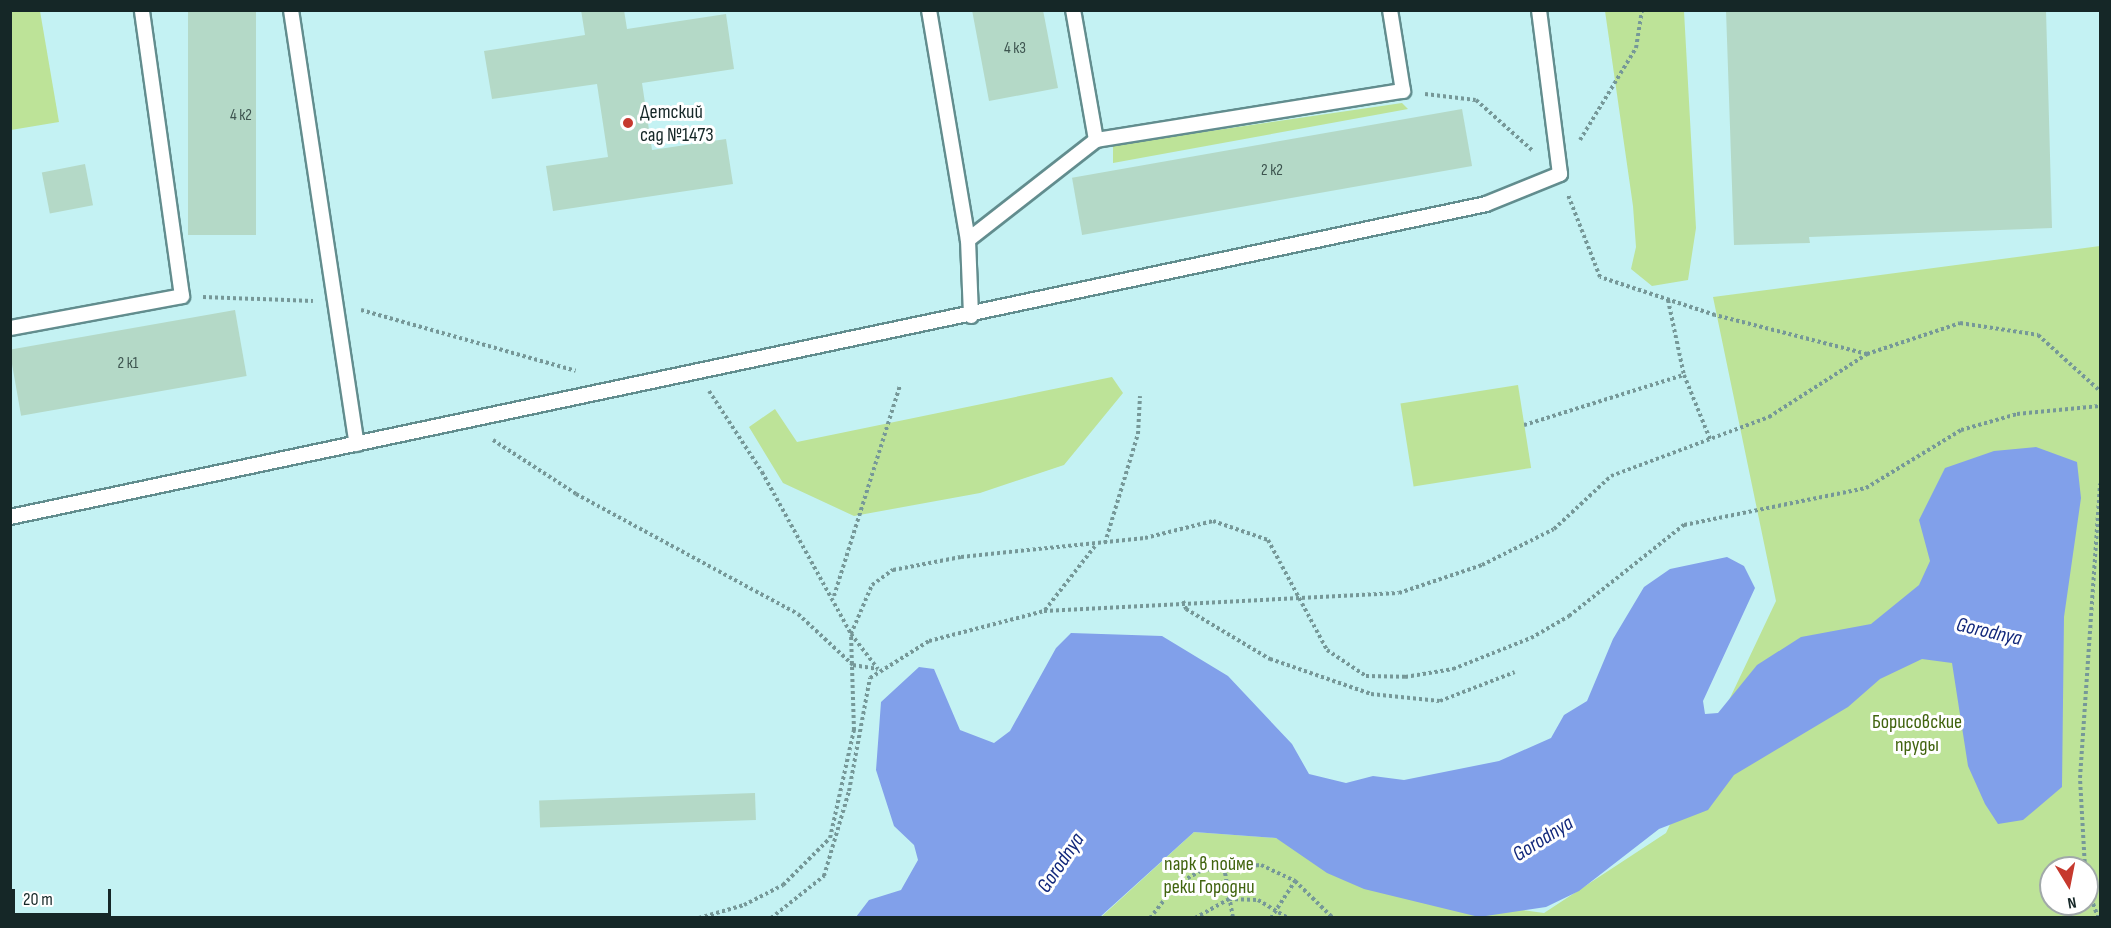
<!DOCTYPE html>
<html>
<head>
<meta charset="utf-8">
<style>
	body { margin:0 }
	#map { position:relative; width:2111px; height:928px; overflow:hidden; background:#c4f2f3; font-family:"Sofia Sans Condensed",sans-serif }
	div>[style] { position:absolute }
	.green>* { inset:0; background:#bde398; transform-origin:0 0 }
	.water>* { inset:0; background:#81a0ea }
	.building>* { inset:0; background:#b4d9c7; transform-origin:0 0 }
	.path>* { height:4px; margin-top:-2px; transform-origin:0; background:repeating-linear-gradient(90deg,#769898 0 3px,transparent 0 6px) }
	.roads { filter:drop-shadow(2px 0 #628d8e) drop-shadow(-2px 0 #628d8e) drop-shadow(0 2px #628d8e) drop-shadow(0 -2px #628d8e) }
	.lane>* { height:14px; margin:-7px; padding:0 7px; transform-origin:7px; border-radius:7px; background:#fff }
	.dots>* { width:16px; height:16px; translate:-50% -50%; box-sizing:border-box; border:3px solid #fff; border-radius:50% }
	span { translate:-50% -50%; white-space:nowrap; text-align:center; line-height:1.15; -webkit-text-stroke:6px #fff; paint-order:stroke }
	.number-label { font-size:16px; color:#3d544f }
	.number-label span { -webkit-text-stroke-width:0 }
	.poi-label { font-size:20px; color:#152727 }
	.left { translate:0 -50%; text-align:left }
	.park-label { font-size:20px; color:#41640f }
	.water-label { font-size:21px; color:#11277b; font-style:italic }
	.frame { position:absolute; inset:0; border:12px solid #152727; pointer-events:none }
	.north { position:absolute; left:2039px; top:856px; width:60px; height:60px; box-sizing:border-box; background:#fff; border:2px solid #a1a9a9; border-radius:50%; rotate:170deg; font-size:16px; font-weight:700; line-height:24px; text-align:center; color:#152727 }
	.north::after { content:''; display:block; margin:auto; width:21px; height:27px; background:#c6392e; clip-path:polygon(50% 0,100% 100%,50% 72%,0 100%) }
	.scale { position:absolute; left:12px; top:889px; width:99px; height:27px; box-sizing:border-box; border:3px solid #152727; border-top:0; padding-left:8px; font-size:18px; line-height:21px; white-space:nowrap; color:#152727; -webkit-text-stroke:4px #fff; paint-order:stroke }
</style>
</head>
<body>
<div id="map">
	<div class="green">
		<i style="clip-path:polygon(11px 10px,40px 11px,59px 122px,11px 130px)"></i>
		<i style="clip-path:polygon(1605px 11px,1684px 11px,1696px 228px,1688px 280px,1652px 286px,1631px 269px,1636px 247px,1633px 206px)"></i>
		<i style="clip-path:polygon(1402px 103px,1408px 109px,1113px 163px,1113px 145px)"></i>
		<i style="clip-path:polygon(evenodd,2100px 246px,2100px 917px,1100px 918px,1194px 832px,1276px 838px,1385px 891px,1544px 913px,1666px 833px,1776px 601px,1713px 297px,2100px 246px,2051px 868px,2087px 868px,2087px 904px,2051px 904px,2051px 868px)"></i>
		<i style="clip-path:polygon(1112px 377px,1123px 393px,1064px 465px,980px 493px,854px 516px,783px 483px,749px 427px,775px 409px,797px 442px)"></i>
		<i style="left:1518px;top:385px;width:84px;height:119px;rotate:81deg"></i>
	</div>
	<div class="water">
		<i style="clip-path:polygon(2036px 447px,2077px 462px,2081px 498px,2064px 617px,2062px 787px,2023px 820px,1998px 824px,1985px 804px,1968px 766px,1952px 663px,1922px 659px,1880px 679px,1848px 707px,1734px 775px,1708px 810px,1659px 829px,1579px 891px,1546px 907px,1479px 917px,1364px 889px,1327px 873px,1276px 838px,1194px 832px,1100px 917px,856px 917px,869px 900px,901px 890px,918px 860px,914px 845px,894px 826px,876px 770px,881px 702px,919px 667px,934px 669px,960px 730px,994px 743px,1010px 731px,1056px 648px,1071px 633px,1162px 636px,1228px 676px,1292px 744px,1309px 774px,1346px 783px,1373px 776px,1404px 780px,1499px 761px,1551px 738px,1564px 715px,1587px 701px,1613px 639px,1644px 587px,1670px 569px,1727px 557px,1744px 566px,1755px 588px,1703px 701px,1705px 714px,1718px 713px,1757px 665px,1801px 637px,1871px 624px,1919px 585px,1930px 561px,1919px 520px,1945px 468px,1994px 451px)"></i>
	</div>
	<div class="building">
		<i style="left:188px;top:10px;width:68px;height:225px"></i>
		<i style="clip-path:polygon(581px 10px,624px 10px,627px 29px,726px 14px,734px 69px,642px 83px,652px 150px,726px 139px,733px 184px,553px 211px,546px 166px,608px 157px,597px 84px,492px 99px,484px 51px,585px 35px)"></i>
		<i style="clip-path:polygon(972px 10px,1043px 10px,1058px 88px,989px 101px)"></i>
		<i style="clip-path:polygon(1726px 10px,2046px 10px,2052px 228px,1809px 237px,1810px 243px,1734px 245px)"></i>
		<i style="left:1462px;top:109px;width:58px;height:396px;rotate:80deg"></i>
		<i style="left:85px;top:164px;width:42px;height:44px;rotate:79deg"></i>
		<i style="left:235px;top:310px;width:67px;height:229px;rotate:80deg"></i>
		<i style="left:755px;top:793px;width:27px;height:216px;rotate:88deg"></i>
	</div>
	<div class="path">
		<i style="left:1425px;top:94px;width:51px;rotate:6.7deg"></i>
		<i style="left:1476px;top:100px;width:76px;rotate:41.8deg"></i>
		<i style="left:1580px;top:140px;width:108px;rotate:-58.7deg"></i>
		<i style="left:1636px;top:48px;width:38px;rotate:-81deg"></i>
		<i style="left:203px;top:297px;width:110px;rotate:2.1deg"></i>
		<i style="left:1668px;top:300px;width:77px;rotate:78deg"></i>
		<i style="left:1684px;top:375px;width:69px;rotate:67.9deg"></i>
		<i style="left:361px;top:310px;width:223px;rotate:15.8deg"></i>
		<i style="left:1867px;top:354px;width:98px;rotate:-18.4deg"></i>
		<i style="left:1960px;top:323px;width:79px;rotate:8.7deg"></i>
		<i style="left:2038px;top:335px;width:84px;rotate:42.1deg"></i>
		<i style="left:709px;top:391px;width:97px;rotate:56.8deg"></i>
		<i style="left:762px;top:472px;width:185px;rotate:61.2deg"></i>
		<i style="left:851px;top:634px;width:44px;rotate:52.4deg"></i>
		<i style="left:1524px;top:425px;width:168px;rotate:-17.4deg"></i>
		<i style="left:493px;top:440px;width:99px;rotate:33deg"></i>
		<i style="left:576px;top:494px;width:252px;rotate:28.4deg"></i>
		<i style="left:798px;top:614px;width:75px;rotate:42.8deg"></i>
		<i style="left:853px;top:665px;width:25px;rotate:9deg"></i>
		<i style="left:1105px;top:543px;width:114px;rotate:-73.2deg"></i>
		<i style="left:1138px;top:434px;width:38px;rotate:-87deg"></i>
		<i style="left:834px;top:596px;width:220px;rotate:-72.6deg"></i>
		<i style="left:1183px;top:601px;width:9px;rotate:69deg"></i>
		<i style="left:1186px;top:609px;width:98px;rotate:30.8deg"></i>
		<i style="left:1270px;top:659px;width:107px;rotate:19.1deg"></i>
		<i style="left:1371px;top:694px;width:69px;rotate:5.8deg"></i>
		<i style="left:1440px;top:701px;width:80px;rotate:-21.1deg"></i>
		<i style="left:1045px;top:610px;width:81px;rotate:-52deg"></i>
		<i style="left:1224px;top:867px;width:52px;rotate:80deg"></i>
		<i style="left:2085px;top:868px;width:90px;rotate:-93.2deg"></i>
		<i style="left:2080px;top:778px;width:295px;rotate:-86.1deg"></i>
		<i style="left:2087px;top:887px;width:33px;rotate:70deg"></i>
		<i style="left:699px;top:918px;width:47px;rotate:-16.1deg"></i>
		<i style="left:744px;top:905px;width:44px;rotate:-27.1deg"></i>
		<i style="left:783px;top:885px;width:66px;rotate:-45deg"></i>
		<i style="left:830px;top:838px;width:111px;rotate:-77.5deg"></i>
		<i style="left:854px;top:730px;width:96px;rotate:-91.8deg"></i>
		<i style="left:851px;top:634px;width:53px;rotate:-66.8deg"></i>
		<i style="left:872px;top:585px;width:26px;rotate:-36deg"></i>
		<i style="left:893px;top:570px;width:69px;rotate:-10.8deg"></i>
		<i style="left:961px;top:557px;width:185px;rotate:-5.9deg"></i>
		<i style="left:1145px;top:538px;width:70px;rotate:-14deg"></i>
		<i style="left:1213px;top:521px;width:58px;rotate:19.1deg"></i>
		<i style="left:1268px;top:540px;width:125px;rotate:61.8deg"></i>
		<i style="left:1327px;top:650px;width:47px;rotate:33.7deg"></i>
		<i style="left:1366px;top:676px;width:39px;rotate:1deg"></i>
		<i style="left:1405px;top:677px;width:49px;rotate:-9.5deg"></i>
		<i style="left:1453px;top:669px;width:84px;rotate:-21.7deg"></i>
		<i style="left:1531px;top:638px;width:44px;rotate:-30.1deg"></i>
		<i style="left:1569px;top:616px;width:147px;rotate:-38.4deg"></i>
		<i style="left:1684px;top:525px;width:186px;rotate:-11.5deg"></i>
		<i style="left:1866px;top:488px;width:111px;rotate:-31.4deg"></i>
		<i style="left:1961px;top:430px;width:58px;rotate:-15.9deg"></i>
		<i style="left:2017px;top:414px;width:83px;rotate:-5.5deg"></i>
		<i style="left:771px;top:918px;width:68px;rotate:-38.4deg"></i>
		<i style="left:824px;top:876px;width:89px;rotate:-73.6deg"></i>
		<i style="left:849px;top:791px;width:115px;rotate:-79.5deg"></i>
		<i style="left:870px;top:678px;width:70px;rotate:-32.1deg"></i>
		<i style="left:929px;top:641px;width:119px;rotate:-14.6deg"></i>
		<i style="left:1044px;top:611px;width:355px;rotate:-2.9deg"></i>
		<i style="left:1399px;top:593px;width:88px;rotate:-18.6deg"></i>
		<i style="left:1482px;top:565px;width:80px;rotate:-26.6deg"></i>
		<i style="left:1554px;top:529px;width:78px;rotate:-42.9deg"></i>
		<i style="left:1611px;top:476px;width:169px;rotate:-20.5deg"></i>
		<i style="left:1769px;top:417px;width:117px;rotate:-32.7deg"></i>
		<i style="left:1867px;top:354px;width:157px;rotate:-165.6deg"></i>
		<i style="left:1715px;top:315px;width:121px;rotate:-161.7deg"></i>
		<i style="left:1600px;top:277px;width:88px;rotate:-111.3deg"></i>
		<i style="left:1150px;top:918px;width:43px;rotate:-51.5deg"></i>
		<i style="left:1177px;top:884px;width:29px;rotate:-29deg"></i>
		<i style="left:1202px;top:870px;width:59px;rotate:-4.8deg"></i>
		<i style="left:1261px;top:865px;width:38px;rotate:25deg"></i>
		<i style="left:1295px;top:881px;width:53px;rotate:44.2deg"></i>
		<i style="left:1195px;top:918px;width:39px;rotate:-29deg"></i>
		<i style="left:1229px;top:899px;width:29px;rotate:2deg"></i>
		<i style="left:1258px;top:900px;width:35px;rotate:31deg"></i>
		<i style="left:1271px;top:918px;width:44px;rotate:-57deg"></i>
	</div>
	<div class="roads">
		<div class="lane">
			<i style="left:291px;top:10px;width:439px;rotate:81.4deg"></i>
			<i style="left:929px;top:10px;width:233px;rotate:80.4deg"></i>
			<i style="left:968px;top:240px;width:76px;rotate:87.7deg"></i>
			<i style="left:1096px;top:140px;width:311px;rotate:-9.1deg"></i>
			<i style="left:1403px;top:91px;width:82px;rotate:-99.1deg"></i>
			<i style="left:968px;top:240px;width:162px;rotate:-38deg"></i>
			<i style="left:1096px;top:140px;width:132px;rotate:-100deg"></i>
			<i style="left:10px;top:328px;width:175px;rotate:-10.5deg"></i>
			<i style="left:182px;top:296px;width:289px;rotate:-98deg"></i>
			<i style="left:10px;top:517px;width:1509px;rotate:-11.97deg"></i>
			<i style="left:1486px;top:204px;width:80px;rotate:-22.1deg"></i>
			<i style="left:1560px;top:174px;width:165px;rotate:-97.3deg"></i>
		</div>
	</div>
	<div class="dots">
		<i style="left:628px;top:123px;background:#c6392e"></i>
	</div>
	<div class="number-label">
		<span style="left:1015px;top:49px">4 к3</span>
		<span style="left:241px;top:116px">4 к2</span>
		<span style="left:1272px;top:171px">2 к2</span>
		<span style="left:128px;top:364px">2 к1</span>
	</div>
	<div class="poi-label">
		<span class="left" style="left:640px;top:124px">Детский<br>сад №1473</span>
	</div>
	<div class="park-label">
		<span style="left:1917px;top:734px">Борисовские<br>пруды</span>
		<span style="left:1209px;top:876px">парк в пойме<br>реки Городни</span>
	</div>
	<div class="water-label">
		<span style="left:1989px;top:632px;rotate:13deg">Gorodnya</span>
		<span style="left:1543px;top:839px;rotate:-32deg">Gorodnya</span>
		<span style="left:1061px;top:863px;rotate:-56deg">Gorodnya</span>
	</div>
	<div class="frame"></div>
	<div class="north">N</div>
	<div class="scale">20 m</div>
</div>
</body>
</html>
